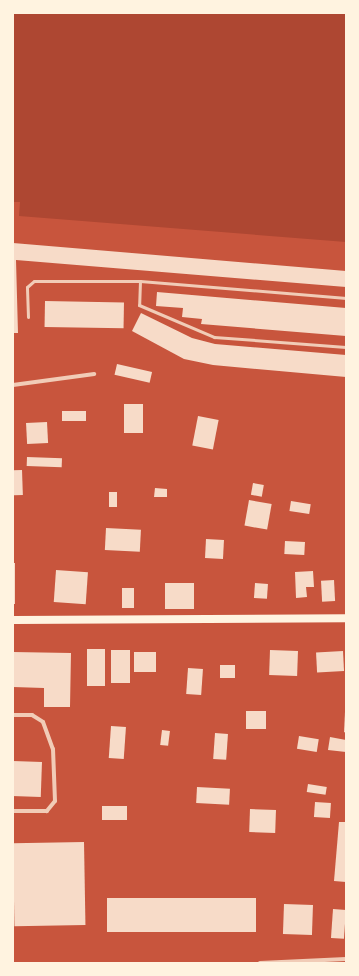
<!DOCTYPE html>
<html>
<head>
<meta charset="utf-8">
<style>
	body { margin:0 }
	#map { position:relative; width:359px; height:976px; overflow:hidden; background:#c8553d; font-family:Montserrat,sans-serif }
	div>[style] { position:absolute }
	.green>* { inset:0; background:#ae4732 }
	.building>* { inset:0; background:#f7dbc8; transform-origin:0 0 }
	.service>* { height:3px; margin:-1.5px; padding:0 1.5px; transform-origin:1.5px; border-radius:1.5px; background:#f1ccb7 }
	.minor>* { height:4px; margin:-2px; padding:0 2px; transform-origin:2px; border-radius:2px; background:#f1ccb7 }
	.secondary>* { height:8px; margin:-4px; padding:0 4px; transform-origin:4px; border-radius:4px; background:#fff3e0 }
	span { translate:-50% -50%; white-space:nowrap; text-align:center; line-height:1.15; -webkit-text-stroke:4px #fff3e0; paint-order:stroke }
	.frame { position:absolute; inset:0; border:14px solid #fff3e0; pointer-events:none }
</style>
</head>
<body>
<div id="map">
	<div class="green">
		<i style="clip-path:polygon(13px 13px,346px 13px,346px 242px,19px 216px,20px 202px,13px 202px)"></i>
	</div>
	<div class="building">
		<i style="clip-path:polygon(13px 243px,346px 271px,346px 287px,16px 260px,18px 333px,13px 333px)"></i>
		<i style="clip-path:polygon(157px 292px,346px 308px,346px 336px,201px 324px,202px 319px,182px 317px,183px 308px,156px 306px)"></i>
		<i style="left:45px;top:301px;width:79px;height:26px;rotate:1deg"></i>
		<i style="clip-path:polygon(141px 313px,192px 338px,215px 344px,346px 355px,346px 377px,213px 365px,184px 359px,132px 331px)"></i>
		<i style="left:117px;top:364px;width:36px;height:11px;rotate:13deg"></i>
		<i style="left:124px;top:404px;width:19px;height:29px"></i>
		<i style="left:62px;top:411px;width:24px;height:10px"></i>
		<i style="left:198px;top:416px;width:21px;height:30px;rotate:11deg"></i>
		<i style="left:47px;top:422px;width:21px;height:21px;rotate:87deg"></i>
		<i style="left:27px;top:457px;width:35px;height:9px;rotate:2deg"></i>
		<i style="left:22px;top:470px;width:25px;height:9px;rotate:88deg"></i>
		<i style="left:253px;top:483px;width:11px;height:12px;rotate:10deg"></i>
		<i style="clip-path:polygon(155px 488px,167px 489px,167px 497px,154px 497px)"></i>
		<i style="left:109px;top:492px;width:8px;height:15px"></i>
		<i style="left:249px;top:500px;width:23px;height:26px;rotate:10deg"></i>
		<i style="left:291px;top:501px;width:20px;height:10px;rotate:9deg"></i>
		<i style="left:106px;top:528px;width:35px;height:22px;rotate:3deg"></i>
		<i style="left:206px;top:539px;width:18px;height:19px;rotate:3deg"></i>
		<i style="left:285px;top:541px;width:20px;height:13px;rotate:3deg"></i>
		<i style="left:13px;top:563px;width:2px;height:41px"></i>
		<i style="left:56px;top:570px;width:32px;height:32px;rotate:4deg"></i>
		<i style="clip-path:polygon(313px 571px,314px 587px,306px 587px,307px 597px,296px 598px,295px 572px)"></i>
		<i style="left:334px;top:580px;width:21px;height:13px;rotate:87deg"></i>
		<i style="left:165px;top:583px;width:29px;height:26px"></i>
		<i style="left:255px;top:583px;width:13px;height:15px;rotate:4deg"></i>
		<i style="left:122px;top:588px;width:12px;height:20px"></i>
		<i style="left:87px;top:649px;width:18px;height:37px"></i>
		<i style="left:111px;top:650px;width:19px;height:33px"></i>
		<i style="left:270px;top:650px;width:28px;height:25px;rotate:2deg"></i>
		<i style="left:343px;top:651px;width:20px;height:27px;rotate:87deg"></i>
		<i style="clip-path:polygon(13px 652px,71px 653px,70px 707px,44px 707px,44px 688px,13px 687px)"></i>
		<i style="left:134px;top:652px;width:22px;height:20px"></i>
		<i style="left:220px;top:665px;width:15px;height:13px"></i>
		<i style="left:188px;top:668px;width:15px;height:26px;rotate:4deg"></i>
		<i style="left:246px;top:711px;width:20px;height:18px"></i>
		<i style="clip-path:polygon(345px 712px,346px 712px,346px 733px,344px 732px)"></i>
		<i style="left:111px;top:726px;width:15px;height:32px;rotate:4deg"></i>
		<i style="left:162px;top:730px;width:8px;height:15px;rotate:7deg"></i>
		<i style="left:215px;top:733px;width:13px;height:26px;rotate:4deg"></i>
		<i style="left:299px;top:736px;width:20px;height:13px;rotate:9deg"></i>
		<i style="clip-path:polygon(330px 737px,346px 740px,346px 752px,328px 750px)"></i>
		<i style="left:13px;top:761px;width:29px;height:35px;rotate:2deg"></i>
		<i style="left:308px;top:784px;width:19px;height:8px;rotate:9deg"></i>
		<i style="left:197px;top:787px;width:33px;height:16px;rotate:3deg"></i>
		<i style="left:315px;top:802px;width:16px;height:15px;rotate:4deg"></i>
		<i style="left:102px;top:806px;width:25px;height:14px"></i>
		<i style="left:250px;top:809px;width:26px;height:23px;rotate:2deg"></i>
		<i style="clip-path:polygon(339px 822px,346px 822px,346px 882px,334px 881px)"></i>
		<i style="left:84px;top:842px;width:83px;height:71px;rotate:89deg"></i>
		<i style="left:107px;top:898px;width:149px;height:34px"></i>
		<i style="left:284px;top:904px;width:29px;height:30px;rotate:2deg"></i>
		<i style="left:333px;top:909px;width:13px;height:29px;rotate:4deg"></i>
	</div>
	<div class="service">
		<i style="left:140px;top:281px;width:24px;rotate:92deg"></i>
		<i style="left:139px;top:305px;width:82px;rotate:23.1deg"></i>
		<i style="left:214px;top:337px;width:132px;rotate:4.3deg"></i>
		<i style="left:28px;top:317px;width:30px;rotate:-92deg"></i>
		<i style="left:27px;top:287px;width:9px;rotate:-41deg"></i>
		<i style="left:34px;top:281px;width:106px"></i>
		<i style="left:140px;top:281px;width:207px;rotate:4.7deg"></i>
	</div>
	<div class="minor">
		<i style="left:13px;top:385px;width:82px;rotate:-7.7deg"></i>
		<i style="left:13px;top:715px;width:19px"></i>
		<i style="left:32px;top:715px;width:13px;rotate:32deg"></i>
		<i style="left:43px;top:722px;width:29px;rotate:70deg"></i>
		<i style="left:53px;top:749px;width:52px;rotate:87.8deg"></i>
		<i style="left:55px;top:801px;width:13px;rotate:129deg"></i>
		<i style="left:47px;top:811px;width:34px;rotate:180deg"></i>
		<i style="left:260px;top:963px;width:86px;rotate:-2.7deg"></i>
	</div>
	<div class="secondary">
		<i style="left:13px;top:620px;width:333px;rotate:-0.3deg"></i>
	</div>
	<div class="frame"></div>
</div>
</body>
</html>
